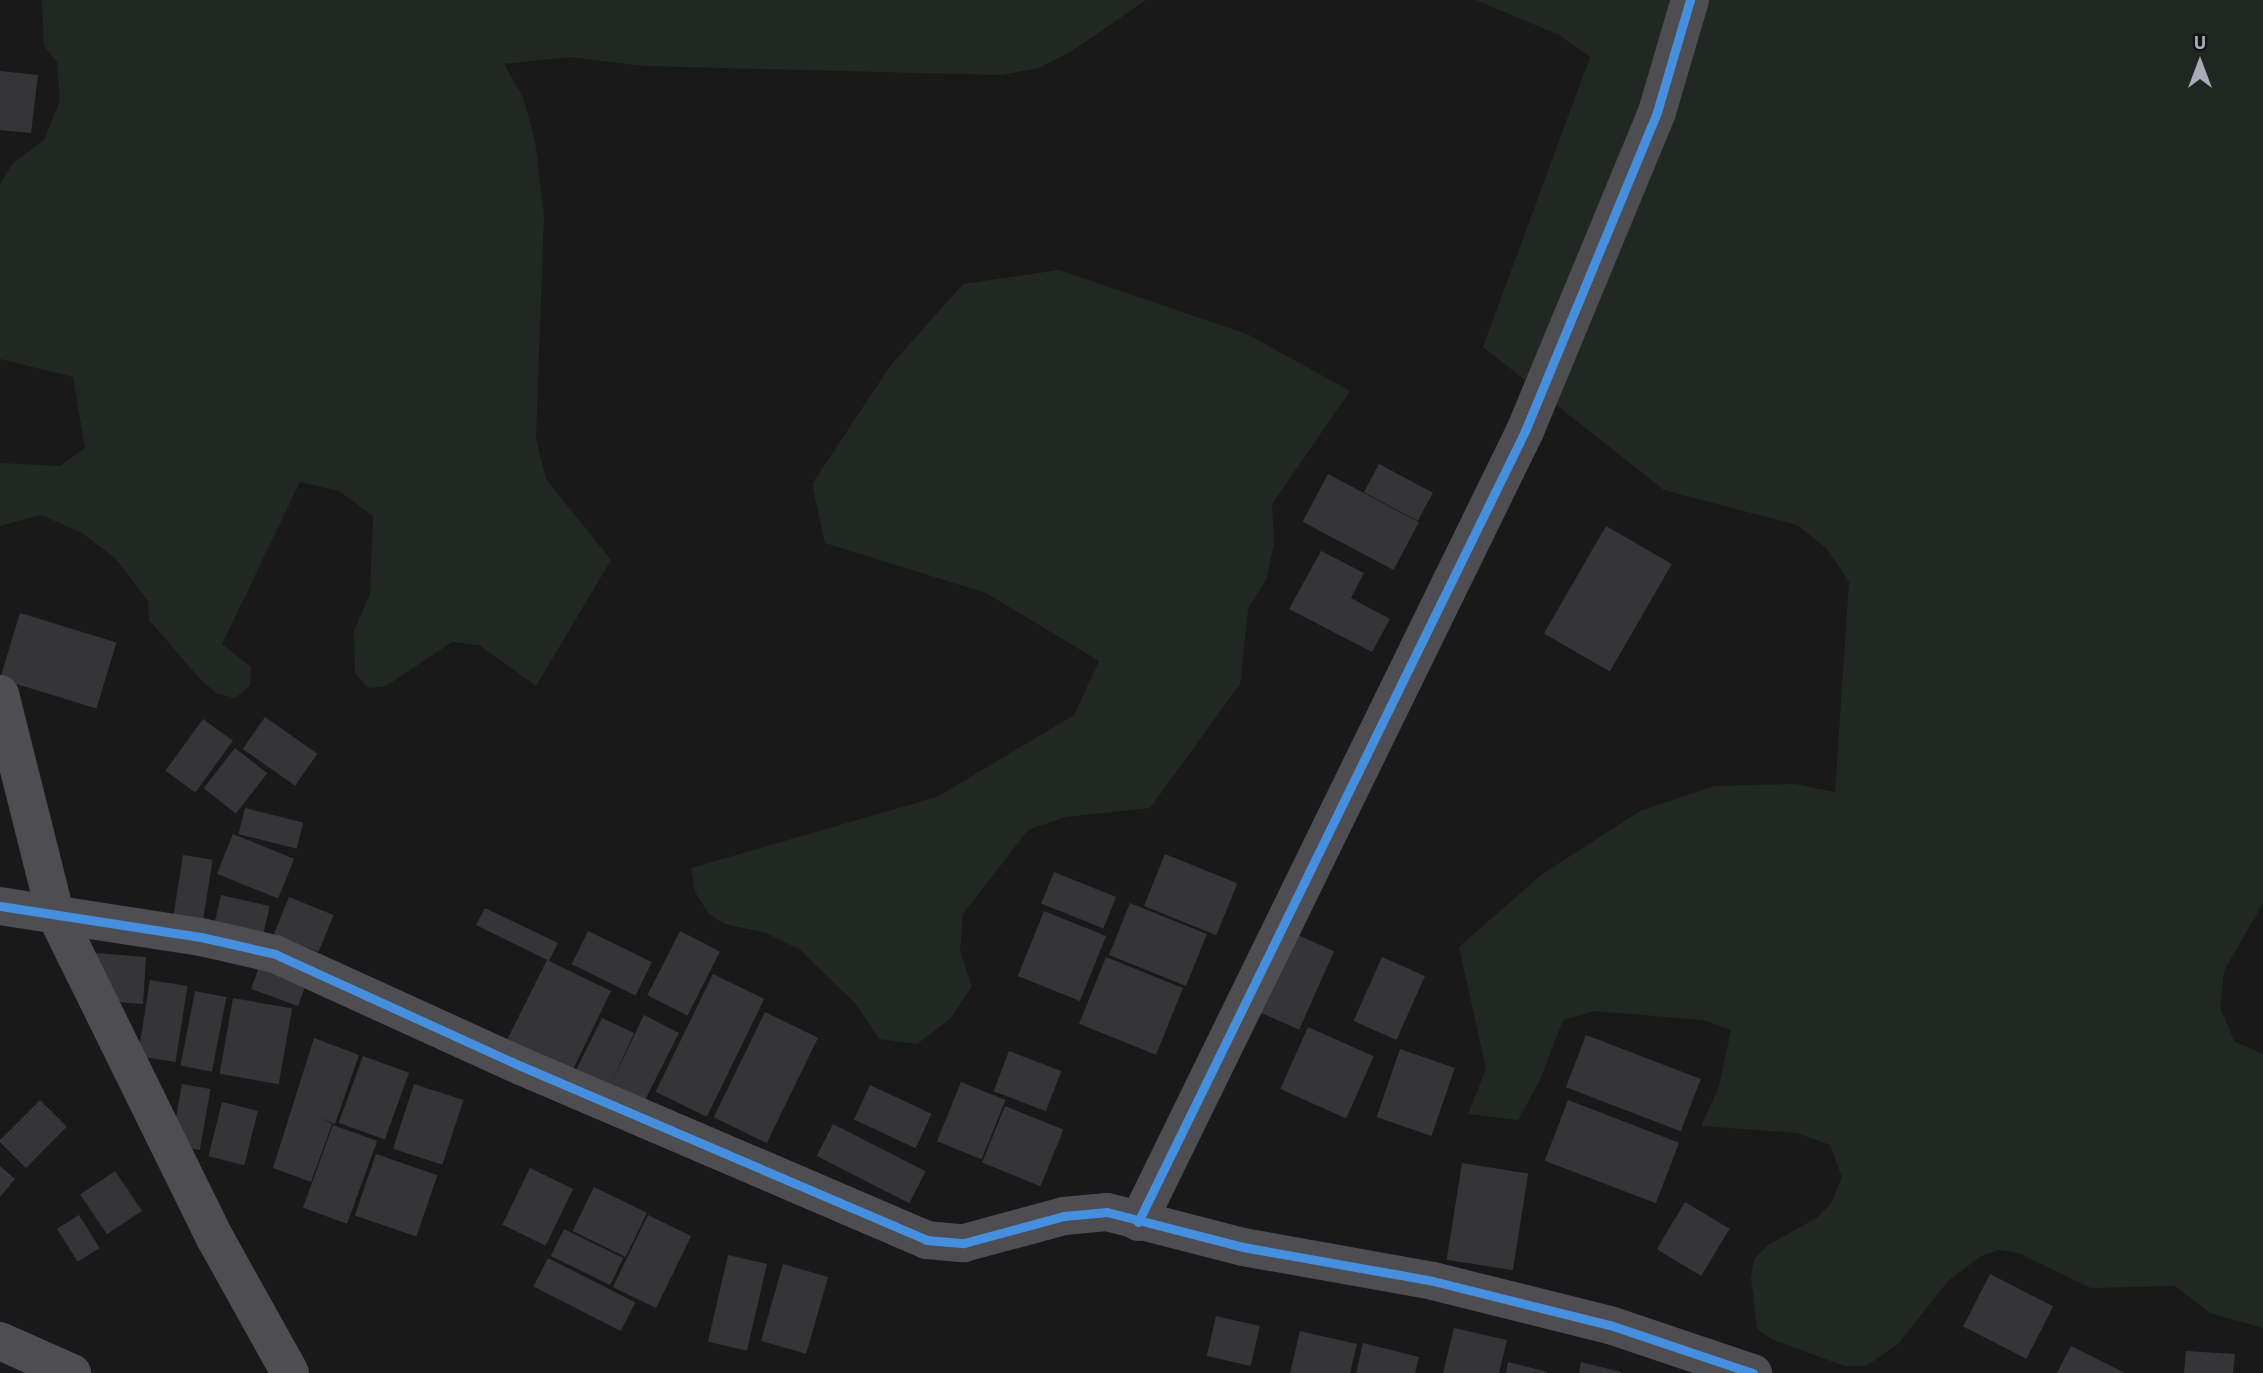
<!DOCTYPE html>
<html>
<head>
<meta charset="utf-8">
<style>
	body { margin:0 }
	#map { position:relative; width:2263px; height:1373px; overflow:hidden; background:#191919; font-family:Barlow,sans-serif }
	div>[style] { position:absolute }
	.green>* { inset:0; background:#212823 }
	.building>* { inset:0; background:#353537; transform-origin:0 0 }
	.minor>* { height:38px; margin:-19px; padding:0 19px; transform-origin:19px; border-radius:19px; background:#4d4d52 }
	.cycleway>* { height:9px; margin:-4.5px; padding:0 4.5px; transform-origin:4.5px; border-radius:4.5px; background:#468fdf }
	span { translate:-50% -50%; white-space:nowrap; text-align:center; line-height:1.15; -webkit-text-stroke:5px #131315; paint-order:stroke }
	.north { position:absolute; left:2165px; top:28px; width:70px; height:70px; -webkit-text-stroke:5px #131315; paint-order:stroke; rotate:0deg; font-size:19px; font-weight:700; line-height:28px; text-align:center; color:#aaabb9 }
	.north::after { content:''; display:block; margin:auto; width:24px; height:32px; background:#aaabb9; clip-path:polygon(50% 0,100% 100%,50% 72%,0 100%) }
</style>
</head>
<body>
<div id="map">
	<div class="green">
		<i style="clip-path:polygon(42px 0,1146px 0,1072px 51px,1039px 68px,1002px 75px,644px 66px,570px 57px,504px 64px,523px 97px,535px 141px,544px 216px,536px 439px,546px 479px,611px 560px,536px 686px,479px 645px,452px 642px,386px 686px,368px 688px,355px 673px,354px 631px,370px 594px,373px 516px,339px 491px,300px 482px,222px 644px,251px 667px,250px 686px,235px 698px,216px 693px,200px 679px,149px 620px,148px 601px,115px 558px,82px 533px,41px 515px,0 526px,0 463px,60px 466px,85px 448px,73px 377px,0 359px,0 184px,13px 163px,44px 140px,60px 100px,57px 62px,44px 46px)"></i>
		<i style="clip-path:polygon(1476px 0,2263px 0,2263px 903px,2224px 971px,2220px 1008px,2235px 1042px,2263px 1054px,2263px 1328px,2210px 1313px,2175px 1286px,2091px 1288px,2018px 1253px,1999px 1250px,1981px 1256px,1948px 1281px,1898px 1344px,1866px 1366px,1845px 1366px,1773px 1340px,1757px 1329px,1751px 1278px,1754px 1259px,1768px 1245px,1818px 1217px,1831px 1203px,1842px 1177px,1830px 1145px,1797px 1133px,1701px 1126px,1719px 1086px,1731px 1030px,1703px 1020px,1595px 1011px,1563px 1020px,1540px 1080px,1518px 1120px,1468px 1114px,1486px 1069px,1459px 947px,1541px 875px,1640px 811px,1714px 786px,1795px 784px,1835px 792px,1849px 582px,1827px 549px,1797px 525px,1664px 490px,1483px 347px,1590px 57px,1559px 35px)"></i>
		<i style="clip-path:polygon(1059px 270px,1247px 334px,1350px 391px,1272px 504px,1274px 542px,1267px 578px,1248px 609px,1240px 684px,1150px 808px,1065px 817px,1028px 830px,963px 914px,960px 951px,972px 986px,950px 1019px,917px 1044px,879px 1039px,856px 1004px,799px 949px,766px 933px,724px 924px,709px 914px,695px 892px,691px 868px,937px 797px,1074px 715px,1099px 661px,986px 593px,825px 543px,812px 484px,891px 365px,963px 284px)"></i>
	</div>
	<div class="building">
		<i style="clip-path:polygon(0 71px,38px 75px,31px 133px,0 130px)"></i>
		<i style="left:1379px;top:464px;width:61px;height:32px;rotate:28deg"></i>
		<i style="left:1328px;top:474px;width:103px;height:54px;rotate:28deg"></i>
		<i style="left:1606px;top:526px;width:76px;height:124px;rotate:30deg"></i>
		<i style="clip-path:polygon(1321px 551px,1364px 573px,1351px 598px,1390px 619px,1372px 652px,1289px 609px)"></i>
		<i style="left:20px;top:613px;width:101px;height:69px;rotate:17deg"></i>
		<i style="left:265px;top:717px;width:64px;height:39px;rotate:35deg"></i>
		<i style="left:203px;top:719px;width:37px;height:64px;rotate:36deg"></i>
		<i style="left:235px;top:748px;width:41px;height:51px;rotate:38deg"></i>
		<i style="left:245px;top:808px;width:60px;height:27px;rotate:14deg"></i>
		<i style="left:233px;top:834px;width:66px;height:43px;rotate:22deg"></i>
		<i style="left:1165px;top:854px;width:78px;height:56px;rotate:22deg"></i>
		<i style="left:183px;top:855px;width:30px;height:67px;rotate:9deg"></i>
		<i style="left:1054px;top:872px;width:67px;height:34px;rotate:22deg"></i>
		<i style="left:221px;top:895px;width:50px;height:35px;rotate:13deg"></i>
		<i style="left:289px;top:897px;width:48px;height:40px;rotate:22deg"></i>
		<i style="left:1130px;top:903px;width:83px;height:56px;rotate:22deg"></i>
		<i style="clip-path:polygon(485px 908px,558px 943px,549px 961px,611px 991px,567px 1082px,502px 1050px,547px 960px,476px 925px)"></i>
		<i style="left:1044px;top:911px;width:67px;height:70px;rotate:22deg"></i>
		<i style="left:1282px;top:928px;width:57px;height:86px;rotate:24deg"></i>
		<i style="left:588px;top:931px;width:71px;height:37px;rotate:26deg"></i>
		<i style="left:680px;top:931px;width:45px;height:72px;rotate:27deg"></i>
		<i style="clip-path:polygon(95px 953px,146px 957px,143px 1004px,106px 1001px)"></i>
		<i style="left:263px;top:956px;width:50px;height:35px;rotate:20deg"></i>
		<i style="left:1106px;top:957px;width:83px;height:72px;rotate:22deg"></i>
		<i style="left:1382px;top:957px;width:47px;height:70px;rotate:24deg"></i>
		<i style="left:713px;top:974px;width:57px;height:131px;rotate:26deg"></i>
		<i style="left:150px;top:980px;width:38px;height:77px;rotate:9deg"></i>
		<i style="left:195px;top:991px;width:32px;height:76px;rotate:11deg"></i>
		<i style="left:233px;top:998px;width:60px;height:77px;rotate:10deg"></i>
		<i style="left:765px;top:1012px;width:59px;height:117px;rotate:26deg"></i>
		<i style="clip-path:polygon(644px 1015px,679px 1033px,642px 1106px,571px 1080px,602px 1018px,634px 1033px,610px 1086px)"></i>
		<i style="left:1308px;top:1027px;width:72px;height:68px;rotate:24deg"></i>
		<i style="left:1586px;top:1035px;width:123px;height:56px;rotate:21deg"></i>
		<i style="clip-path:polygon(314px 1038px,359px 1055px,335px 1124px,319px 1118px,332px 1124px,311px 1182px,273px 1168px)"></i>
		<i style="left:1400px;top:1049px;width:58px;height:72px;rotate:19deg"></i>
		<i style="left:1009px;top:1051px;width:56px;height:43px;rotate:21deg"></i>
		<i style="left:363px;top:1056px;width:49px;height:71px;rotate:20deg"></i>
		<i style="left:961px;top:1082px;width:48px;height:64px;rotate:22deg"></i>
		<i style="left:182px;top:1084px;width:29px;height:62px;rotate:10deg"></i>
		<i style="left:414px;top:1084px;width:52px;height:68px;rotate:18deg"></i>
		<i style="left:870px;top:1085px;width:68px;height:38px;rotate:25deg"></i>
		<i style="left:40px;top:1100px;width:38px;height:58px;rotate:45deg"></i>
		<i style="left:1568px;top:1100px;width:119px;height:65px;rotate:21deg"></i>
		<i style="left:222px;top:1102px;width:37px;height:56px;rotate:14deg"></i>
		<i style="left:1005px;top:1106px;width:63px;height:61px;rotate:22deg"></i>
		<i style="left:833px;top:1124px;width:104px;height:36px;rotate:27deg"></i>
		<i style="left:333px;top:1125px;width:47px;height:88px;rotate:20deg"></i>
		<i style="left:376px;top:1154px;width:65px;height:65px;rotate:19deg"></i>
		<i style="left:1462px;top:1163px;width:67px;height:98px;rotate:9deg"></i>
		<i style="clip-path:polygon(0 1166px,15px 1179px,0 1197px)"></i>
		<i style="left:530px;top:1168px;width:48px;height:63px;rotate:26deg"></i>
		<i style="left:115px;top:1171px;width:48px;height:42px;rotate:56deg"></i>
		<i style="left:594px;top:1187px;width:59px;height:49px;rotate:26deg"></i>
		<i style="left:1685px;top:1202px;width:52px;height:55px;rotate:31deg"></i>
		<i style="left:79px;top:1215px;width:39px;height:26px;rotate:58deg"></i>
		<i style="left:648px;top:1215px;width:48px;height:80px;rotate:26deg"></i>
		<i style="left:564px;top:1229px;width:66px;height:30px;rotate:26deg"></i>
		<i style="left:728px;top:1255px;width:40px;height:89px;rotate:13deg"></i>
		<i style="left:548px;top:1258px;width:98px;height:32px;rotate:27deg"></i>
		<i style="left:783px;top:1264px;width:47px;height:80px;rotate:16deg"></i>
		<i style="left:1990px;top:1274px;width:71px;height:59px;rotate:27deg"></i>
		<i style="left:1216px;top:1316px;width:45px;height:41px;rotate:13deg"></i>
		<i style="clip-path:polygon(1454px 1328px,1507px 1340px,1499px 1373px,1443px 1373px)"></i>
		<i style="clip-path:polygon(1300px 1331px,1357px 1344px,1350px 1373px,1290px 1373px)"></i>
		<i style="clip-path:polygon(1363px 1343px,1419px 1357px,1415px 1373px,1356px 1373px)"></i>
		<i style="clip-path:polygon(2071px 1346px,2125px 1373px,2057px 1373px)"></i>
		<i style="clip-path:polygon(2186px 1351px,2235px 1354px,2233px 1373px,2184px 1373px)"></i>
		<i style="clip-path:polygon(1508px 1362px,1547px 1372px,1547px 1373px,1506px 1373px)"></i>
		<i style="clip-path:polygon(1581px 1362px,1621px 1372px,1621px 1373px,1579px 1373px)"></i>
	</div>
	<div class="minor">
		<i style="left:0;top:694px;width:226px;rotate:75.9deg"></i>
		<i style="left:55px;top:913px;width:362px;rotate:63.8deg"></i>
		<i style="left:215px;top:1238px;width:154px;rotate:60.9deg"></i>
		<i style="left:0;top:906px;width:203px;rotate:8.8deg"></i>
		<i style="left:201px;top:937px;width:76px;rotate:12.9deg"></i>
		<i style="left:275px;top:954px;width:270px;rotate:24.5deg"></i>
		<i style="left:521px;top:1066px;width:441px;rotate:23.2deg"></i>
		<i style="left:926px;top:1240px;width:38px;rotate:5deg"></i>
		<i style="left:964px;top:1243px;width:104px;rotate:-15.1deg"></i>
		<i style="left:1064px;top:1216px;width:43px;rotate:-5.3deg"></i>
		<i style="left:1107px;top:1212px;width:140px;rotate:14.4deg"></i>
		<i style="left:1243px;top:1247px;width:193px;rotate:10.1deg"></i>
		<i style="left:1433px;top:1281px;width:182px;rotate:14deg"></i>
		<i style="left:1610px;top:1325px;width:151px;rotate:18.6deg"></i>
		<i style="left:1138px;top:1222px;width:881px;rotate:-63.93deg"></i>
		<i style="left:1525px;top:431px;width:345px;rotate:-67.5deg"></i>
		<i style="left:1657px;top:112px;width:117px;rotate:-73.6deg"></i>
		<i style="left:0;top:1341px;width:79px;rotate:24deg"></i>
	</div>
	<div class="cycleway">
		<i style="left:0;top:906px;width:203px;rotate:8.8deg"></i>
		<i style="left:201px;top:937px;width:76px;rotate:12.9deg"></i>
		<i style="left:275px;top:954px;width:270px;rotate:24.5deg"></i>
		<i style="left:521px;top:1066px;width:441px;rotate:23.2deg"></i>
		<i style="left:926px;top:1240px;width:38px;rotate:5deg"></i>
		<i style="left:964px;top:1243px;width:104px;rotate:-15.1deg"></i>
		<i style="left:1064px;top:1216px;width:43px;rotate:-5.3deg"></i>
		<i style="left:1107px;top:1212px;width:140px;rotate:14.4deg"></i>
		<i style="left:1243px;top:1247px;width:193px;rotate:10.1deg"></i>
		<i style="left:1433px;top:1281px;width:182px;rotate:14deg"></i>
		<i style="left:1610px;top:1325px;width:151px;rotate:18.6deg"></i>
		<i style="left:1138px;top:1222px;width:881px;rotate:-63.93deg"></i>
		<i style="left:1525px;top:431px;width:345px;rotate:-67.5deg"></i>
		<i style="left:1657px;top:112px;width:117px;rotate:-73.6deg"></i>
	</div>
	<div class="north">U</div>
</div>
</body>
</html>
